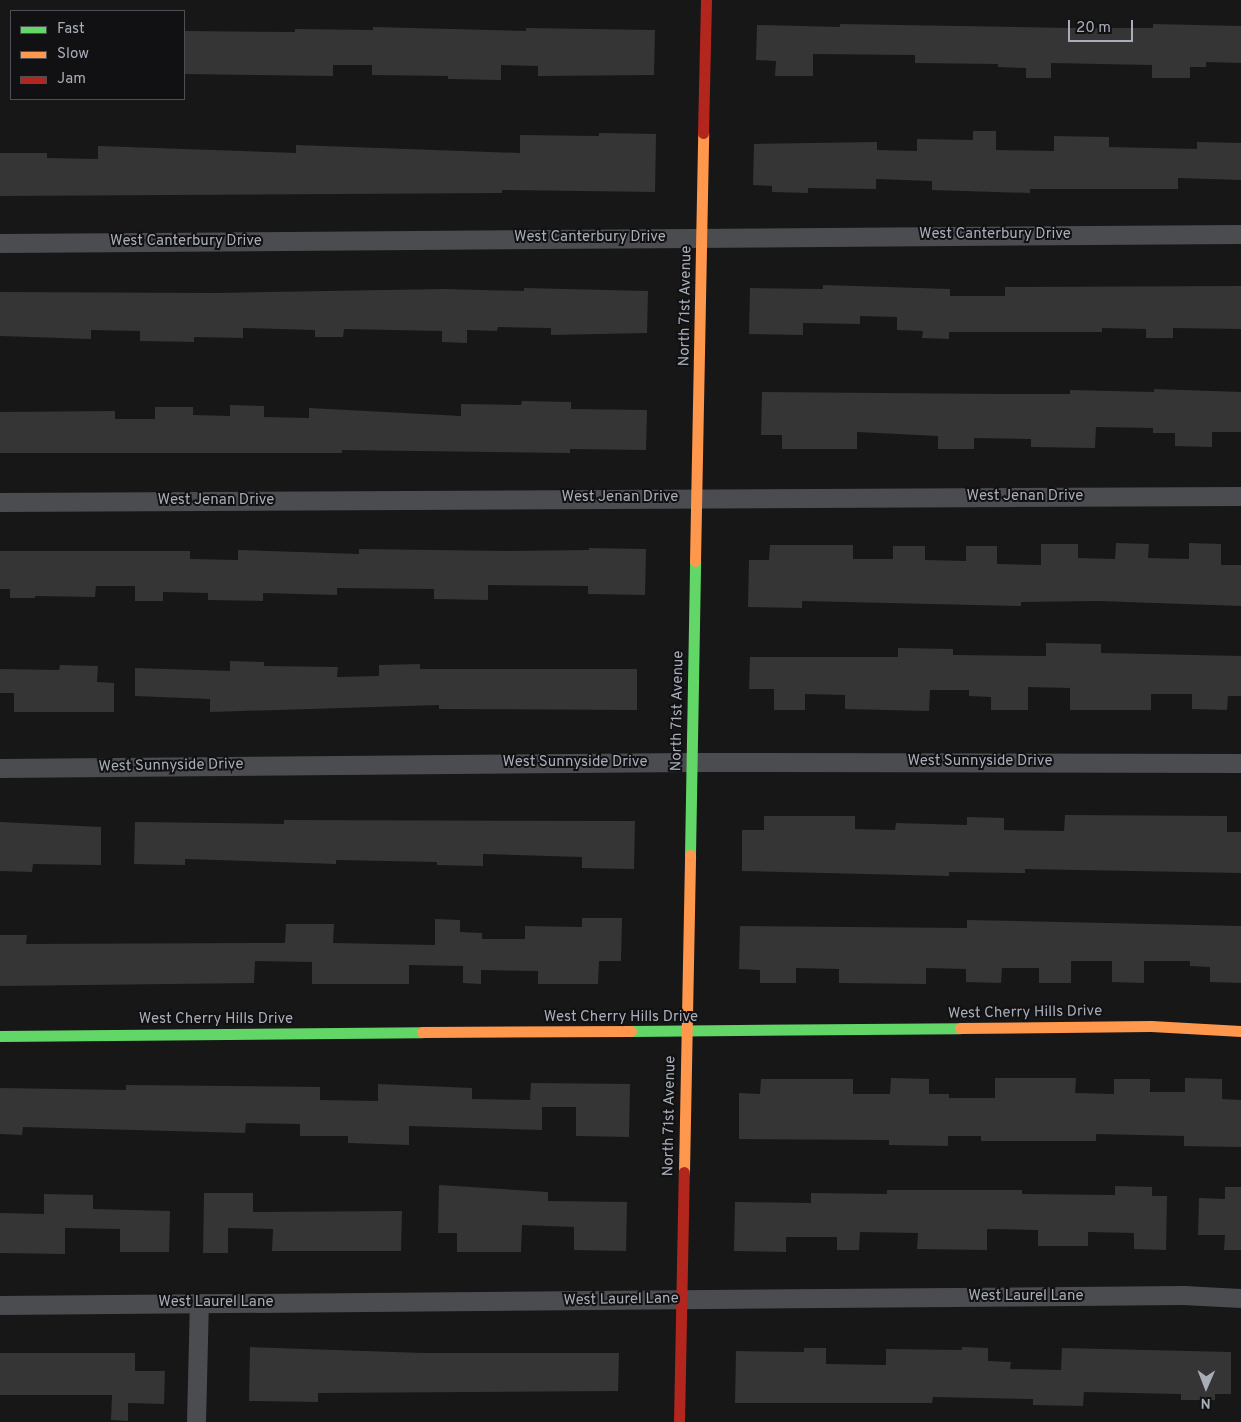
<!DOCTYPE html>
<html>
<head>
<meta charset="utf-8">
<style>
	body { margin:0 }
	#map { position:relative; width:1241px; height:1422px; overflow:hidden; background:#171717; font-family:Overpass,sans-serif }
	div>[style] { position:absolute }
	.building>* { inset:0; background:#353536 }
	.street>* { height:19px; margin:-9.5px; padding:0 9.5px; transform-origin:9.5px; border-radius:9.5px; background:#4b4c50 }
	.fast>* { height:11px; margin:-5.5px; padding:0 5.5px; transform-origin:5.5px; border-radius:5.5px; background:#63d668 }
	.slow>* { height:11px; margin:-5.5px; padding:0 5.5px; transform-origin:5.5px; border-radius:5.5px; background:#ff974d }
	.jam>* { height:11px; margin:-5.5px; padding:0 5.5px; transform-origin:5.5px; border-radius:5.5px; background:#b3261e }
	span { translate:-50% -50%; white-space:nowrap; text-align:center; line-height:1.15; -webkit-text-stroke:4px #111113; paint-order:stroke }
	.street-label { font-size:15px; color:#a8adb8 }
	.legend { position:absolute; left:10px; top:10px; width:175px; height:90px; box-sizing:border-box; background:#111113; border:1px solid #4d4f55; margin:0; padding:6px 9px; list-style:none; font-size:15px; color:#a8adb8 }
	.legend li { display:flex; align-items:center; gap:10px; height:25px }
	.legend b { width:25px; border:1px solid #4d4f55 }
	.north { position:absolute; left:1181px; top:1362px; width:50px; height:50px; -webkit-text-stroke:4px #111113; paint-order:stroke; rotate:181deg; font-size:14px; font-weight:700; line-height:20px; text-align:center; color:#a8adb8 }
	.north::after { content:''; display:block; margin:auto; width:18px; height:22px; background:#a8adb8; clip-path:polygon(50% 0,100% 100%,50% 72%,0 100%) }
	.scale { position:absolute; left:1068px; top:20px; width:65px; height:22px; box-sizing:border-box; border:2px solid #a8adb8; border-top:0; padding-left:6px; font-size:15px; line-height:18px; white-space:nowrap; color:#a8adb8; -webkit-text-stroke:4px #111113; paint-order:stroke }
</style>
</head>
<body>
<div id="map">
	<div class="building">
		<i style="clip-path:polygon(840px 24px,1073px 28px,1153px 28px,1153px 24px,1241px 26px,1241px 63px,1206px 62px,1206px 67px,1190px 67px,1190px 78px,1152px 78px,1152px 65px,1051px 63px,1051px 78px,1026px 78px,1026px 68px,998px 67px,998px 64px,915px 63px,915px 55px,813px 54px,813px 76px,775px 76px,776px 61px,756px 60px,757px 25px,840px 27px)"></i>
		<i style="clip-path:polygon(373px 27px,526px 31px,526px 28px,655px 30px,654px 75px,538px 76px,538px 66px,501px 65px,501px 80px,448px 79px,448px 76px,372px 75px,372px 65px,333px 65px,333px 76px,184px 74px,184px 31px,295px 32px,295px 29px,373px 30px)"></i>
		<i style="clip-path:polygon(973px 131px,996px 131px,996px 150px,1054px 151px,1054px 136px,1109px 137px,1109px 147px,1197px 149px,1197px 142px,1241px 143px,1241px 180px,1178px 178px,1178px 189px,1030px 189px,1030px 193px,932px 190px,932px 181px,876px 179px,876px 189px,808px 188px,808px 193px,772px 192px,772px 186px,753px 185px,754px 144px,877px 142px,877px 150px,917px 151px,917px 139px,973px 140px)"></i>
		<i style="clip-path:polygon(599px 133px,656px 134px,655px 192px,502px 190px,502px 193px,0 196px,0 153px,47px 153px,47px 158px,98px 159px,98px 146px,296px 153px,296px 145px,520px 153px,520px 135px,599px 136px)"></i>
		<i style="clip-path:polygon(823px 285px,950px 289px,950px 296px,1005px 296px,1005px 287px,1241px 286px,1241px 329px,1173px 328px,1173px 338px,1146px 338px,1146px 329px,1102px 328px,1102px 332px,949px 332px,949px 339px,922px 338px,923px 331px,897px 330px,897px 317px,860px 316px,860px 324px,803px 323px,803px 335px,749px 334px,750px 288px,823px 289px)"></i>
		<i style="clip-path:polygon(524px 288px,648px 291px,647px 333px,551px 335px,551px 328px,498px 327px,497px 331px,467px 330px,467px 343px,442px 342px,442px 331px,344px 329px,343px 337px,315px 337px,315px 330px,243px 328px,243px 338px,194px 337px,194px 342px,140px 341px,140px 331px,91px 330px,91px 339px,0 336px,0 292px,218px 293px,444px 289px,524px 291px)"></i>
		<i style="clip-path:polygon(1154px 389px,1241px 392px,1241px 432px,1212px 432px,1212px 447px,1175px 446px,1175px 433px,1153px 433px,1153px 428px,1096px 427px,1095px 448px,1031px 447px,1031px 439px,974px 438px,974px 449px,938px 449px,938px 436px,857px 432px,857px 449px,782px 449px,782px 435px,761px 435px,762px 392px,999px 394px,1070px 394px,1070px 390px,1154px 392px)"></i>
		<i style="clip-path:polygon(522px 401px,571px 402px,571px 409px,647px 410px,646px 450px,570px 449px,570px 453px,342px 450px,342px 453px,0 453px,0 412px,115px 411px,115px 419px,155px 419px,155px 407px,193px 407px,193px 415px,230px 416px,230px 405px,264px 406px,264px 417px,309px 418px,309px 408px,461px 416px,461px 404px,521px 405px)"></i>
		<i style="clip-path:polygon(1116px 543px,1149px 544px,1148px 558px,1189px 559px,1189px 543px,1221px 544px,1221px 565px,1241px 565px,1241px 606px,1098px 601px,1021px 602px,1021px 606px,802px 601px,802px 608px,748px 607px,749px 560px,769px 560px,770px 545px,853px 545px,853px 559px,893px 559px,893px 546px,925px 546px,925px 560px,966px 561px,966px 546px,997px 546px,997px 564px,1041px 565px,1041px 544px,1078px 544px,1078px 558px,1115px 559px)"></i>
		<i style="clip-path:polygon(589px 548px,646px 549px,645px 595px,588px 594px,588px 586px,488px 585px,488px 600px,434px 599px,434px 589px,337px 588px,337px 595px,263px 593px,263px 601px,208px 600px,208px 593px,163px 592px,163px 601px,135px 601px,135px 586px,96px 586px,95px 597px,35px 596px,35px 598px,10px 598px,10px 589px,0 589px,0 551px,190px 551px,190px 559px,238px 560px,238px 550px,359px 554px,359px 549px,508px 551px,589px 550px)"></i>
		<i style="clip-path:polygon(1046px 643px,1101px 644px,1101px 653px,1241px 656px,1241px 696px,1228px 696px,1227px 710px,1192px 709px,1192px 694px,1151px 694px,1151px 710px,1070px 710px,1070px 688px,1028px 687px,1028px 710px,991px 710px,991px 697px,969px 696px,969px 690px,930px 690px,929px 711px,845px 709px,845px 695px,805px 694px,805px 710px,774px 710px,774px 689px,749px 689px,750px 657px,898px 657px,898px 648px,953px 649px,953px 655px,1046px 656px)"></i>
		<i style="clip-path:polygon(230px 661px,264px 662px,264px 666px,338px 667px,337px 677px,379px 676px,379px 665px,420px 664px,420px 669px,637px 669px,637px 710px,439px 709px,439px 705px,210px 712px,210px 699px,135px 696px,135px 668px,230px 671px)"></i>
		<i style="clip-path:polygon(60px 665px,98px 666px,97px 682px,114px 683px,114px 712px,14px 712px,14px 693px,0 693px,0 669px,59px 670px)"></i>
		<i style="clip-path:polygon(1065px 815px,1227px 816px,1227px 832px,1241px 832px,1241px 873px,1025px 869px,1025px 873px,949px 872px,949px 876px,742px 871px,742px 830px,764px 830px,764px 816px,855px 816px,855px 829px,895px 830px,896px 823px,967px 825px,967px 817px,1004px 818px,1004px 830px,1064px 831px)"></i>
		<i style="clip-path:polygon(284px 820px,635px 821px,634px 869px,582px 868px,582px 857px,483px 854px,483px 866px,437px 865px,437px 862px,336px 860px,336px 864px,185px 859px,185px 865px,134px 864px,135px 822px,284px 824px)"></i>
		<i style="clip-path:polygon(0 822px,101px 827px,101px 865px,33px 864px,32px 872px,0 871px)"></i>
		<i style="clip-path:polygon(582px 918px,622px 918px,621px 961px,599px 961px,598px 984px,538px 984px,538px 971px,481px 970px,481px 984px,463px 983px,463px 966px,409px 965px,409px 984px,312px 984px,312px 962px,255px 961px,254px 983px,0 986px,0 935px,27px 935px,26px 944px,285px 943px,286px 924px,334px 924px,333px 943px,435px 945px,435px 919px,460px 920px,460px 932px,482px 933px,482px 939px,525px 939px,525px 926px,582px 927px)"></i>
		<i style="clip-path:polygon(967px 920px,1241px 926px,1241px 983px,1210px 982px,1210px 967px,1190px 966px,1190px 961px,1144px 961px,1144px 983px,1112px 982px,1112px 961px,1071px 961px,1071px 983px,1039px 983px,1039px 968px,1002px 968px,1001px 983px,966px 982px,966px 969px,926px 968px,926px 984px,839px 983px,839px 969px,796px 968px,796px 983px,760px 983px,760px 970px,739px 969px,740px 926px,967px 928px)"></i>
		<i style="clip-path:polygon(891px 1078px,929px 1079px,929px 1094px,949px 1094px,949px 1098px,995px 1098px,995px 1078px,1076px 1078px,1075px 1093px,1114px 1094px,1114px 1079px,1150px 1079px,1150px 1092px,1185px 1092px,1185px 1078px,1222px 1079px,1222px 1099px,1241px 1100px,1241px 1147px,1184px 1146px,1184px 1136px,1096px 1134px,1096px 1141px,981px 1141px,981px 1136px,948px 1136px,948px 1146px,889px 1145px,889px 1140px,739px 1139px,739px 1093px,760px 1094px,761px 1079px,853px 1079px,853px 1094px,890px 1094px)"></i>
		<i style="clip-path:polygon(531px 1083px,630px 1084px,629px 1137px,576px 1136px,576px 1107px,542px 1107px,542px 1130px,409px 1126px,409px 1145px,348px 1143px,348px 1136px,300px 1136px,300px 1124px,246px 1123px,245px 1133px,23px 1127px,22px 1135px,0 1134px,0 1088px,126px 1090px,126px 1085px,320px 1087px,320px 1100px,378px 1101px,378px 1084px,472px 1088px,472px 1099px,530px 1100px)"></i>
		<i style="clip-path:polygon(439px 1185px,548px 1192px,548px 1201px,627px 1202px,626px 1251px,574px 1250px,574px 1227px,522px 1225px,521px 1252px,457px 1252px,457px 1233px,438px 1233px)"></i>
		<i style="clip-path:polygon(1115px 1186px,1152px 1187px,1152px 1196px,1167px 1196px,1166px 1250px,1134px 1249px,1134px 1233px,1088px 1232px,1088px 1246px,1038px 1246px,1038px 1230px,987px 1229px,987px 1250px,917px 1249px,918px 1233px,860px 1232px,859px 1250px,837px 1250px,837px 1237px,786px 1237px,786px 1252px,734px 1251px,735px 1202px,811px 1203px,811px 1193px,887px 1194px,887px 1190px,1022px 1190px,1022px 1194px,1115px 1195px)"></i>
		<i style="clip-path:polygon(1225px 1187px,1241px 1187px,1241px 1250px,1224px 1250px,1225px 1235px,1198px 1235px,1199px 1198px,1225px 1199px)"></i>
		<i style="clip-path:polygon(204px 1193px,253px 1193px,253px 1212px,402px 1211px,401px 1251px,272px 1251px,273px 1229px,228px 1228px,228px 1253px,203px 1253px)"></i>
		<i style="clip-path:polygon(44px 1194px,93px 1195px,93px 1209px,170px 1211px,169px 1252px,120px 1252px,120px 1229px,65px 1228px,65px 1254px,0 1253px,0 1213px,44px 1214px)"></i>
		<i style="clip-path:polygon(250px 1347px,423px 1353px,619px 1353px,618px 1391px,318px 1393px,318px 1402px,249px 1401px)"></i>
		<i style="clip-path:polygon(962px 1347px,988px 1348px,988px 1361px,1011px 1362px,1010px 1369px,1061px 1370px,1062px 1348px,1231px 1352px,1231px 1394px,1215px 1394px,1215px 1400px,1181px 1400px,1181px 1394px,1084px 1392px,1083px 1406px,1033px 1405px,1033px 1399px,933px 1397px,932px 1403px,735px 1403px,736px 1351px,804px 1352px,804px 1348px,826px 1348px,826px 1364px,886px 1365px,886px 1349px,962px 1350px)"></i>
		<i style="clip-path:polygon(0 1353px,135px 1353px,135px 1371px,165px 1371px,164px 1404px,128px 1403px,128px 1421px,111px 1420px,112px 1395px,0 1395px)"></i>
	</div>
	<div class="street">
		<i style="left:0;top:243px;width:1241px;rotate:-0.42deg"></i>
		<i style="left:0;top:502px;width:1241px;rotate:-0.28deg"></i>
		<i style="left:0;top:768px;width:692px;rotate:-0.5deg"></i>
		<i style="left:692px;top:762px;width:549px;rotate:0.1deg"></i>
		<i style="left:0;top:1305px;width:1183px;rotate:-0.48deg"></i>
		<i style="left:1183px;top:1295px;width:58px;rotate:3deg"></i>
		<i style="left:196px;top:1422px;width:119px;rotate:-88.6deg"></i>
	</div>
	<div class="fast">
		<i style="left:690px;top:855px;width:294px;rotate:-89deg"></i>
		<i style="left:631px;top:1031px;width:329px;rotate:-0.5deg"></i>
		<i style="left:0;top:1036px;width:422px;rotate:-0.5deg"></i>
	</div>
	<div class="slow">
		<i style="left:695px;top:561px;width:428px;rotate:-88.9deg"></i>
		<i style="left:960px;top:1028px;width:191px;rotate:-0.6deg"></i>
		<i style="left:1151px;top:1026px;width:90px;rotate:3.2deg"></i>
		<i style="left:422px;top:1032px;width:209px;rotate:-0.3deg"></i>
		<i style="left:684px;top:1172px;width:317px;rotate:-88.9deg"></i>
	</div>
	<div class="jam">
		<i style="left:703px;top:133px;width:133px;rotate:-88.7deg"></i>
		<i style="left:679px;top:1422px;width:250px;rotate:-88.9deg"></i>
	</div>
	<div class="street-label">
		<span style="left:995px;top:235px">West Canterbury Drive</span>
		<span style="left:590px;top:238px">West Canterbury Drive</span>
		<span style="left:186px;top:242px">West Canterbury Drive</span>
		<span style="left:686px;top:306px;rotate:-89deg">North 71st Avenue</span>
		<span style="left:1025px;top:497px">West Jenan Drive</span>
		<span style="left:620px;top:498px">West Jenan Drive</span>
		<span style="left:216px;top:501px">West Jenan Drive</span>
		<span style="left:678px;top:711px;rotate:-89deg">North 71st Avenue</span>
		<span style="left:980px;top:762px">West Sunnyside Drive</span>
		<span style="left:575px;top:763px">West Sunnyside Drive</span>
		<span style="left:171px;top:766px;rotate:-1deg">West Sunnyside Drive</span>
		<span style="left:1025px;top:1013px;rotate:-1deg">West Cherry Hills Drive</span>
		<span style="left:621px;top:1018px">West Cherry Hills Drive</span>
		<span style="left:216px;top:1020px">West Cherry Hills Drive</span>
		<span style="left:670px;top:1116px;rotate:-89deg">North 71st Avenue</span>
		<span style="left:1026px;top:1297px">West Laurel Lane</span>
		<span style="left:621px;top:1300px;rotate:-1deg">West Laurel Lane</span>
		<span style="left:216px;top:1303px">West Laurel Lane</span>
	</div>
	<ul class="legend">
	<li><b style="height:6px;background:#63d668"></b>Fast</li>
	<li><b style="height:6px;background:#ff974d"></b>Slow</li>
	<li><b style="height:6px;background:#b3261e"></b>Jam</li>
	</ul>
	<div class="north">N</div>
	<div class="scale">20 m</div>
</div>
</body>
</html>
